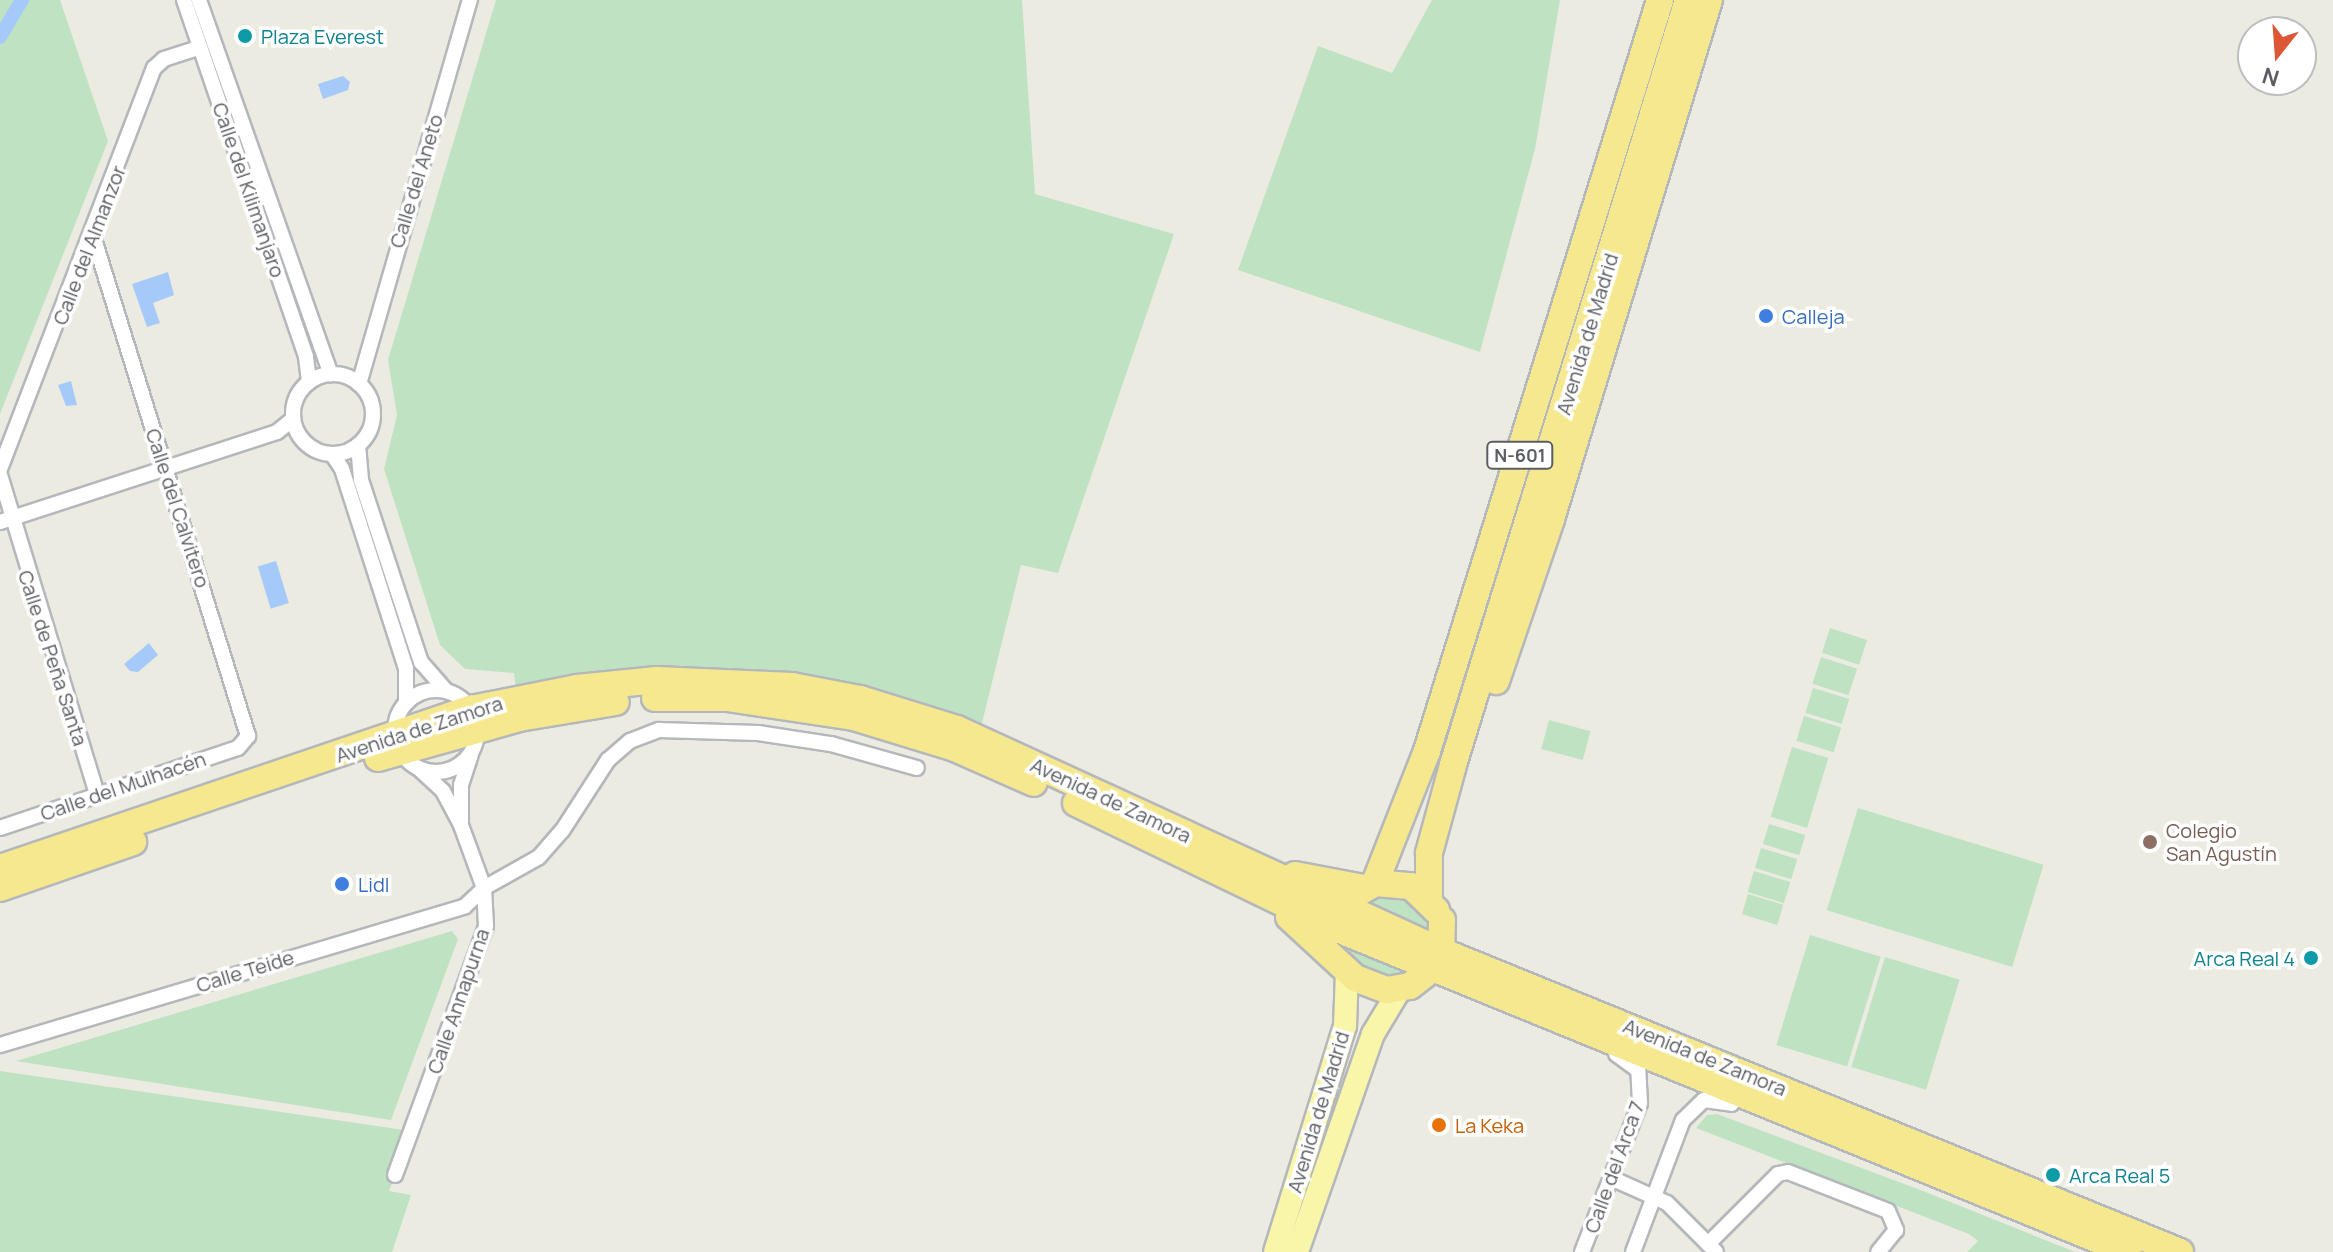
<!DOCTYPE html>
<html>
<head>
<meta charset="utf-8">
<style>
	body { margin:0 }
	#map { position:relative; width:2333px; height:1252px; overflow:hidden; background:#ecebe2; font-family:Manrope,sans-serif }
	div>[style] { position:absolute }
	.green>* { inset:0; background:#bfe2c3; transform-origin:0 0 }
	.water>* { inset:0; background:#a5caf9; transform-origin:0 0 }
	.canal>* { height:14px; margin:-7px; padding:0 7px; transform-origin:7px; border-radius:7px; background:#a5caf9 }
	.roads { filter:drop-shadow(2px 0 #b4b7bb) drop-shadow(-2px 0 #b4b7bb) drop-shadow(0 2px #b4b7bb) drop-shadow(0 -2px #b4b7bb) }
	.street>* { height:14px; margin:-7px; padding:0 7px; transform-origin:7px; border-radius:7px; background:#fff }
	.street>.ring { margin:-7px; padding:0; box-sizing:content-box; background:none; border:14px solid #fff; border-radius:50% }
	.primary>* { height:22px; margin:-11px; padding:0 11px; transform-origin:11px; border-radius:11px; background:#f9f6a9 }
	.highway>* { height:26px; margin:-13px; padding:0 13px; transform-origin:13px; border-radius:13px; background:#f6e88f }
	.dots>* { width:22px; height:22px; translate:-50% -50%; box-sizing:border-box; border:4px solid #fff; border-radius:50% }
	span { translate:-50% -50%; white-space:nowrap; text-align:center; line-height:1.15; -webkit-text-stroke:7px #fff; paint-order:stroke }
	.shield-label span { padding:2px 6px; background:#fff; border:2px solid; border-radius:6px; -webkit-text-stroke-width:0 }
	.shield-label { font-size:18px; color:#5a5d62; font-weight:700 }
	.culture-label { font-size:20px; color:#0d838f }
	.left { translate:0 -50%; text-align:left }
	.right { translate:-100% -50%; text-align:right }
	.street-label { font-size:20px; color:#5a5d62 }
	.shop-label { font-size:20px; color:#366cbe }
	.education-label { font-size:20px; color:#785e54 }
	.food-label { font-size:20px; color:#c56008 }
	.north { position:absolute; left:2237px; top:16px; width:80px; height:80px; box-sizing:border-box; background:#fff; border:2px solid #bdbec0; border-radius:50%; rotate:197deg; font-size:22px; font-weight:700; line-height:32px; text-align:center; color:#5a5d62 }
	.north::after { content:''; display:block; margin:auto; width:28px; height:36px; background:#dd5736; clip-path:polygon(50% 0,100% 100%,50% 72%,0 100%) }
</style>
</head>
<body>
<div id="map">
	<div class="green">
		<i style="clip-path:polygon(0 0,60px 0,108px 141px,0 414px)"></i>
		<i style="clip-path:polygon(496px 0,1022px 0,1035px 194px,1174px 234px,1058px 573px,1021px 565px,980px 731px,838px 686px,516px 689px,514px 673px,465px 669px,440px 645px,384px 469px,397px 415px,388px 360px)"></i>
		<i style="clip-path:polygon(1432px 0,1560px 0,1535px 149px,1480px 352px,1238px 270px,1318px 46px,1392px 73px)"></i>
		<i style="left:1830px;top:628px;width:39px;height:26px;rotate:18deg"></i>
		<i style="left:1821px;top:657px;width:38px;height:28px;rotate:18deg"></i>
		<i style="left:1813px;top:688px;width:38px;height:26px;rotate:17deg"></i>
		<i style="left:1804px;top:716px;width:39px;height:26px;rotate:17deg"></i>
		<i style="left:1549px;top:720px;width:43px;height:30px;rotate:15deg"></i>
		<i style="left:1792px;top:747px;width:38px;height:73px;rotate:17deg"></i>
		<i style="left:1858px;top:808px;width:194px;height:107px;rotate:17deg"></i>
		<i style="left:1769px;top:824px;width:38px;height:21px;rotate:17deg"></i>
		<i style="left:1761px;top:848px;width:38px;height:21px;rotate:17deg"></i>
		<i style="left:1754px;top:871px;width:38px;height:22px;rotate:17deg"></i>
		<i style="clip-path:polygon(1379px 894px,1411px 899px,1431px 922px,1432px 935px,1360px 903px)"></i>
		<i style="left:1748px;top:894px;width:37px;height:21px;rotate:17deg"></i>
		<i style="clip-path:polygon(452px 931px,458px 939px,391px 1120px,16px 1061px)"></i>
		<i style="left:1810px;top:935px;width:74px;height:115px;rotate:17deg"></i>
		<i style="clip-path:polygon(1345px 946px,1417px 969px,1411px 975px,1372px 979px)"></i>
		<i style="left:1885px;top:957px;width:78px;height:115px;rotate:17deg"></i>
		<i style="clip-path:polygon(0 1071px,411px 1131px,389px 1191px,411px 1195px,392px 1252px,0 1252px)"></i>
		<i style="clip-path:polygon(1717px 1114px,1923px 1191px,2075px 1252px,1967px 1252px,1978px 1241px,1969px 1234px,1696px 1128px,1707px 1115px)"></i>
	</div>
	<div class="water">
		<i style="clip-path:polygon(343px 76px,350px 82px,348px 90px,323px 99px,318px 84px)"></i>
		<i style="clip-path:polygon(168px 272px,174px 295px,153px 303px,160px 323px,147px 327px,132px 284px)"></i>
		<i style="clip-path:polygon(71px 381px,77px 405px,66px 406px,58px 385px)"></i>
		<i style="left:276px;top:561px;width:44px;height:19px;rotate:73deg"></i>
		<i style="clip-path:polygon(149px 643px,158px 655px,138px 672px,130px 671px,124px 664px)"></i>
	</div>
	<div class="canal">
		<i style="left:0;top:37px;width:43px;rotate:-59.3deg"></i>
	</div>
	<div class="roads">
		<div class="street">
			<i style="left:184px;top:0;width:377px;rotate:71.1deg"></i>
			<i style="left:306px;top:357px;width:25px;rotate:83deg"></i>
			<i style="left:199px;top:0;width:397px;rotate:70.6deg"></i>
			<i class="ring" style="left:293px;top:374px;width:66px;height:66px"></i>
			<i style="left:359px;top:384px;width:400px;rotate:-73.9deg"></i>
			<i style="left:358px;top:445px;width:35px;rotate:85deg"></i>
			<i style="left:361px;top:480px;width:192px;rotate:71.8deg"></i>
			<i style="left:421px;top:662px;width:38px;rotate:49deg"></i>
			<i style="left:332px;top:454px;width:18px;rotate:56deg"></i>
			<i style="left:342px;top:469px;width:209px;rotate:72.2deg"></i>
			<i style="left:406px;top:668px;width:35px;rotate:90deg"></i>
			<i style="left:0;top:469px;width:430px;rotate:-69deg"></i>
			<i style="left:154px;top:68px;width:13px;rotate:-42deg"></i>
			<i style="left:164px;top:59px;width:38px;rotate:-18deg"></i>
			<i style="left:0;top:475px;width:334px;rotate:73.1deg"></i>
			<i style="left:0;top:522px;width:291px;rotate:-18deg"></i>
			<i style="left:277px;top:432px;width:21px;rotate:-39deg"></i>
			<i class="ring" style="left:395px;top:690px;width:68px;height:68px"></i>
			<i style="left:461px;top:821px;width:36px;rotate:-90deg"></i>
			<i style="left:461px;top:785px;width:32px;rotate:-72deg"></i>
			<i style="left:0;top:828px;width:251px;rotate:-18.6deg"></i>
			<i style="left:238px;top:748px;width:16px;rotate:-50deg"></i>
			<i style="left:248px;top:736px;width:523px;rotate:-107.22deg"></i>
			<i style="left:0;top:1045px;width:485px;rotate:-16.6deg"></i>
			<i style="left:465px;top:906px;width:26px;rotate:-43deg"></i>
			<i style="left:484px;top:888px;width:63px;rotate:-29.4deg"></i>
			<i style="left:539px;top:857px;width:35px;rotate:-49deg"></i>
			<i style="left:562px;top:831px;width:85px;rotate:-57.1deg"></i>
			<i style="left:608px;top:760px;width:29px;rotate:-41deg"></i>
			<i style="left:630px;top:741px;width:31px;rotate:-21deg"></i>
			<i style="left:659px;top:730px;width:99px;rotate:1.7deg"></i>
			<i style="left:758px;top:733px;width:74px;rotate:8.6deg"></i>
			<i style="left:831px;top:744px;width:89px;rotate:15.6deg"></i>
			<i style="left:395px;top:1175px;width:265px;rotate:-69.9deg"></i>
			<i style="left:486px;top:926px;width:38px;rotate:-93deg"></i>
			<i style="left:484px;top:888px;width:67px;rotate:-110.1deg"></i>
			<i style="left:461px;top:825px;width:38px;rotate:-118deg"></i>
			<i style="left:443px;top:791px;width:34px;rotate:-137deg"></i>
			<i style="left:1611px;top:1178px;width:61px;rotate:24.1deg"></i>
			<i style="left:1667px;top:1203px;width:69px;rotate:45deg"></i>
			<i style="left:1708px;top:1244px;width:99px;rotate:-45deg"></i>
			<i style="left:1778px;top:1174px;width:10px;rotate:-11deg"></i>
			<i style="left:1788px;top:1172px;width:107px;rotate:21.3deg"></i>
			<i style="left:1888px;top:1211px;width:21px;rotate:67deg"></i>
			<i style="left:1896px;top:1230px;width:28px;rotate:129deg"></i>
			<i style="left:1582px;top:1252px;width:160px;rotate:-68.7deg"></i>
			<i style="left:1640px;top:1103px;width:33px;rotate:-93deg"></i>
			<i style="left:1638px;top:1070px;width:27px;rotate:-144deg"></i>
			<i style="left:1633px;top:1252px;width:141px;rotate:-69.3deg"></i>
			<i style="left:1683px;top:1120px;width:29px;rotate:-44deg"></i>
			<i style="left:1704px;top:1100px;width:28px;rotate:8deg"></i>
		</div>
		<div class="primary">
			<i style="left:1275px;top:1252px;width:237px;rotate:-72.8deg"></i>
			<i style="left:1345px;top:1026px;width:55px;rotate:-87.9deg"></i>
			<i style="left:1297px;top:1252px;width:231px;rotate:-70.8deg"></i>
			<i style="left:1373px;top:1034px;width:52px;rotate:-59deg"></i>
		</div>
		<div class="highway">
			<i style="left:1496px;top:681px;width:171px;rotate:-71.2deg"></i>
			<i style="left:1551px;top:519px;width:543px;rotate:-73.07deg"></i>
			<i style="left:655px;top:698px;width:72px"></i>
			<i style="left:727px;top:698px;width:128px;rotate:8.5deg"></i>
			<i style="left:854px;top:717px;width:106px;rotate:17.1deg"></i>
			<i style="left:955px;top:748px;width:86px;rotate:23.9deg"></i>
			<i style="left:378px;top:758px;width:147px;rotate:-15.8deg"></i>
			<i style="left:519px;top:718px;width:98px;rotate:-9.4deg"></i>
			<i style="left:1076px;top:803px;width:288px;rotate:25.8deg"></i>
			<i style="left:1335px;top:928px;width:857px;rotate:22.22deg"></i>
			<i style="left:0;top:868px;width:497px;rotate:-18.7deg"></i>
			<i style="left:471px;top:709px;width:108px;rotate:-11.2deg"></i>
			<i style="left:577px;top:688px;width:80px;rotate:-5.7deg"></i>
			<i style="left:657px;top:680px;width:135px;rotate:2.5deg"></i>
			<i style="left:792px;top:686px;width:69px;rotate:10.8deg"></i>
			<i style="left:860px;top:699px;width:102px;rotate:17.2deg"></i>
			<i style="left:957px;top:729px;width:532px;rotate:24.64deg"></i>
			<i style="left:1441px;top:951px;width:798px;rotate:22.16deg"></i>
			<i style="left:1295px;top:875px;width:70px;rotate:10.7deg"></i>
			<i style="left:1375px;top:883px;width:142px;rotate:-68.5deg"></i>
			<i style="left:1427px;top:751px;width:786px;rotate:-72.76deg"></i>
			<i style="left:0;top:888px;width:141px;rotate:-19.1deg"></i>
			<i style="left:1429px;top:899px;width:46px;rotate:-90deg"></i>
			<i style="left:1429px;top:853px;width:91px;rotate:-74.7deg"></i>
			<i style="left:1453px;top:765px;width:800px;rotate:-72.92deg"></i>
			<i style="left:1289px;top:917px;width:90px;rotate:42.7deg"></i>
			<i style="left:1355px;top:978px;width:34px;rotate:21deg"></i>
			<i style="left:1387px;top:990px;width:23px;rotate:-10deg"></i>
			<i style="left:1410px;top:986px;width:29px;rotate:-38deg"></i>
			<i style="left:1433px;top:968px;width:19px;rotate:-65deg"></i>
			<i style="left:1441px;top:951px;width:31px;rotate:-88deg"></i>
			<i style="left:1337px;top:922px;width:29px;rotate:-61deg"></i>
			<i style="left:1351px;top:897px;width:28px;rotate:-30deg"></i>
			<i style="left:1375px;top:883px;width:36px;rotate:5deg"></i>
			<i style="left:1411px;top:886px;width:35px;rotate:44deg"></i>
		</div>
	</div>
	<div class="dots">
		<i style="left:245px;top:36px;background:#0f9aa8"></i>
		<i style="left:1766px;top:316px;background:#3f7fe0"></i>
		<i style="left:2150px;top:842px;background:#8d6e63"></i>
		<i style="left:342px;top:884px;background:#3f7fe0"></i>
		<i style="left:2311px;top:958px;background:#0f9aa8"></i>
		<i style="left:1439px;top:1125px;background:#e8710a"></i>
		<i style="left:2053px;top:1175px;background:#0f9aa8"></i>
	</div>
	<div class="shield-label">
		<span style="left:1520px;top:455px">N-601</span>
	</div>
	<div class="culture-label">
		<span class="left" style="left:261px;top:36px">Plaza Everest</span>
		<span class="right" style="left:2295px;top:958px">Arca Real 4</span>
		<span class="left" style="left:2069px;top:1175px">Arca Real 5</span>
	</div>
	<div class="street-label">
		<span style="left:416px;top:181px;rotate:-73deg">Calle del Aneto</span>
		<span style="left:249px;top:190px;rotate:71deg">Calle del Kilimanjaro</span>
		<span style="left:89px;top:245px;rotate:-69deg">Calle del Almanzor</span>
		<span style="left:1587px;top:334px;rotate:-73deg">Avenida de Madrid</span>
		<span style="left:178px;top:508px;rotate:72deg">Calle del Calvitero</span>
		<span style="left:53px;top:658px;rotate:72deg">Calle de Peña Santa</span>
		<span style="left:419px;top:729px;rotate:-18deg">Avenida de Zamora</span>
		<span style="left:123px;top:786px;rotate:-19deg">Calle del Mulhacén</span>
		<span style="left:1111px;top:800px;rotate:25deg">Avenida de Zamora</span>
		<span style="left:245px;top:971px;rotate:-17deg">Calle Teide</span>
		<span style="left:458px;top:1001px;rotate:-71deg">Calle Annapurna</span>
		<span style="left:1705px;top:1057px;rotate:22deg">Avenida de Zamora</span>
		<span style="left:1318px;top:1112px;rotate:-73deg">Avenida de Madrid</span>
		<span style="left:1614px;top:1167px;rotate:-70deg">Calle del Arca 7</span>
	</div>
	<div class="shop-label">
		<span class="left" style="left:1782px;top:316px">Calleja</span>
		<span class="left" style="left:358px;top:884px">Lidl</span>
	</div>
	<div class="education-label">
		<span class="left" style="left:2166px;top:842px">Colegio<br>San Agustín</span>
	</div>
	<div class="food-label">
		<span class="left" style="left:1455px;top:1125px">La Keka</span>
	</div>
	<div class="north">N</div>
</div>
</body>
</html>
